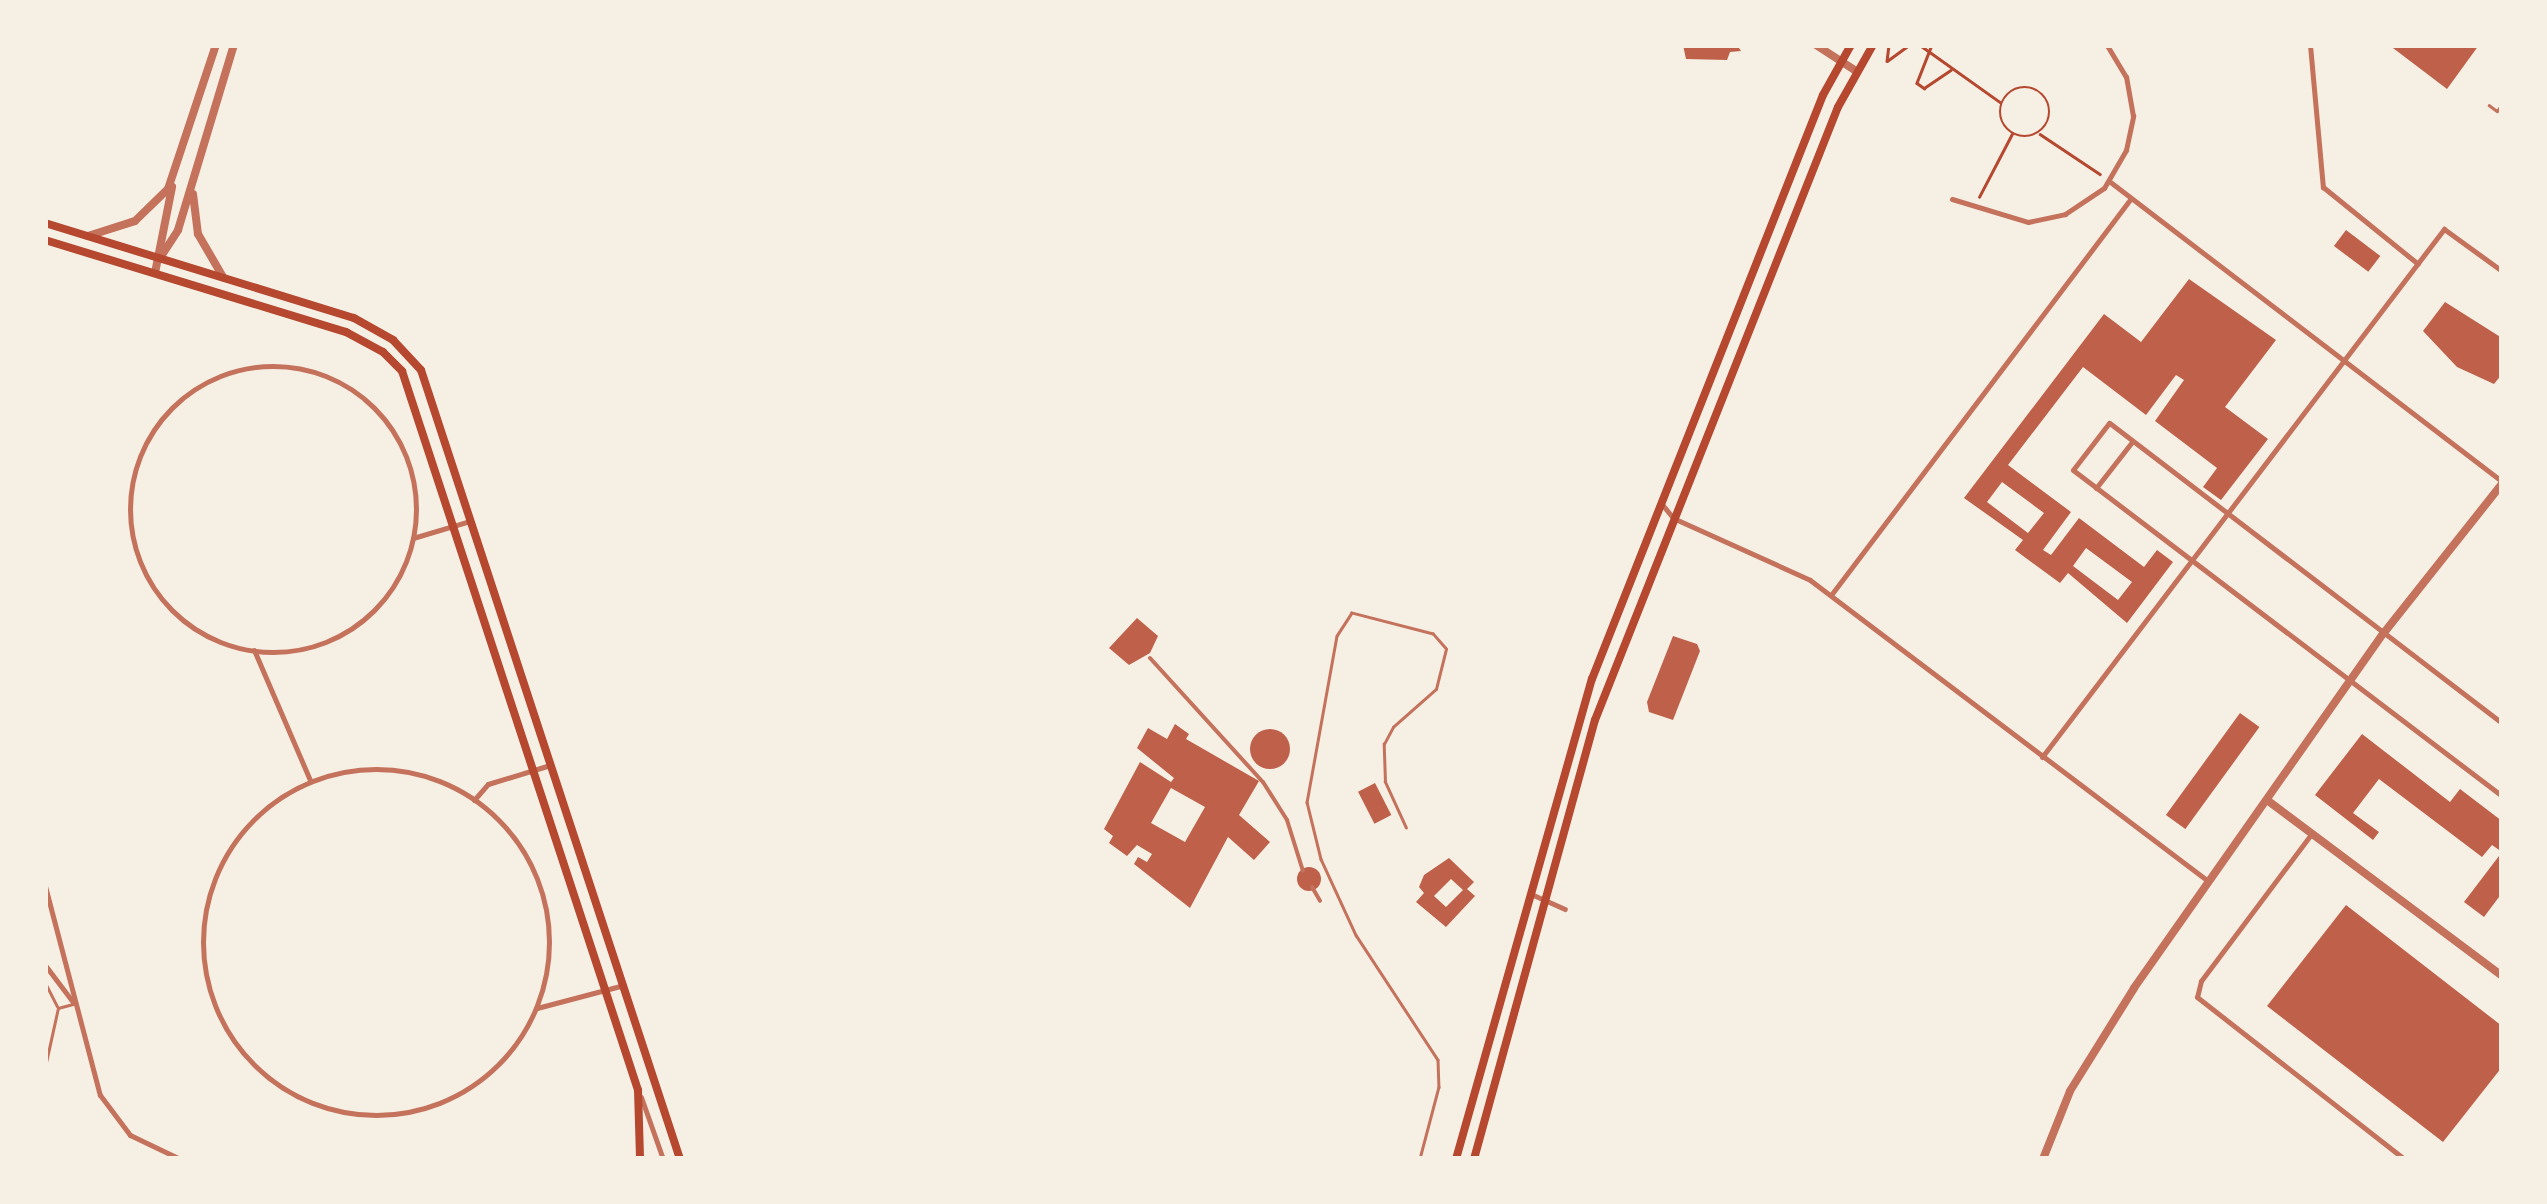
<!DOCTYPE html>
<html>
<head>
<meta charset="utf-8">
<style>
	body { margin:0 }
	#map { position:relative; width:2547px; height:1204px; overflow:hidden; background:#f6efe4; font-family:Figtree,sans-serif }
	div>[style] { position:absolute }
	.building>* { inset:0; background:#bf614a; transform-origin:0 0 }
	.round { border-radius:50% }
	.path>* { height:2.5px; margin:-1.25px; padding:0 1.25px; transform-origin:1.25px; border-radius:1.25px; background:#b5482f }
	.path>.ring { margin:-1.25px; padding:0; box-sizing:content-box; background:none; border:2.5px solid #b5482f; border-radius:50% }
	.service>* { height:2.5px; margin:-1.25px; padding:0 1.25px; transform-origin:1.25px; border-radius:1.25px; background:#c5725c }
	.pedestrian>* { height:4px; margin:-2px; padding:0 2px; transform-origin:2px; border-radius:2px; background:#c5725c }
	.minor>* { height:5px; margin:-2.5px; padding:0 2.5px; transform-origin:2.5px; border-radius:2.5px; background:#c5725c }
	.minor>.ring { margin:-2.5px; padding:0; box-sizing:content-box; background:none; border:5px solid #c5725c; border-radius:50% }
	.tertiary>* { height:8px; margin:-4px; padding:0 4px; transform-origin:4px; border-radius:4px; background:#c5725c }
	.secondary>* { height:8px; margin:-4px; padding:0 4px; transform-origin:4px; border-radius:4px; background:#b5482f }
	span { translate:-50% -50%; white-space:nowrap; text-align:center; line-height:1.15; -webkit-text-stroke:10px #f6efe4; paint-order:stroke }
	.frame { position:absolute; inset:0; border:48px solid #f6efe4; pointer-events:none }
</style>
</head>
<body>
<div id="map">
	<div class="building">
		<i style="clip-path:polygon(1683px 45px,1737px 45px,1741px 51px,1730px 52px,1727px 60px,1686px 59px)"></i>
		<i style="clip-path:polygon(2389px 45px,2479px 45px,2447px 89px)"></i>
		<i style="left:2346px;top:230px;width:43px;height:20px;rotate:37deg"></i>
		<i style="clip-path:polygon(evenodd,2189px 279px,2276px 340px,2225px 407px,2268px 439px,2221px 500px,2203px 487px,2217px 468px,2155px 421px,2184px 380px,2176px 375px,2146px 415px,2083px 367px,2008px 465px,2071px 512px,2043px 550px,2051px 555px,2079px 518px,2144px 567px,2157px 550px,2173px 562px,2127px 623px,2068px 573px,2060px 583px,2015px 550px,2023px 540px,1964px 498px,2104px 314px,2141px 342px,2189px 279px,2002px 482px,2044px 513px,2028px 533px,1987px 502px,2002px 482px,2189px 279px,2086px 548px,2132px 582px,2118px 600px,2073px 566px,2086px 548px)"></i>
		<i style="clip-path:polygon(2445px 302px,2502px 338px,2502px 374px,2494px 384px,2457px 367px,2423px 331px)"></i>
		<i style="clip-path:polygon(1137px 618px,1158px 636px,1150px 653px,1129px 665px,1109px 648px)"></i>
		<i style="clip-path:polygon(1673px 636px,1697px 644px,1700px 651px,1673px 720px,1649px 712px,1647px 702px)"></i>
		<i style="left:2240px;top:713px;width:24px;height:126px;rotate:36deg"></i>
		<i style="clip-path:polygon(evenodd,1175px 724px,1189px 734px,1186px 739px,1259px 781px,1239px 815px,1270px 842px,1254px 860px,1228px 837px,1190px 908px,1134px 864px,1138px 857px,1147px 862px,1152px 854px,1137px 845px,1127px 856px,1109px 843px,1113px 836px,1104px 829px,1140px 762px,1171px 782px,1174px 778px,1137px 748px,1148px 728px,1167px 739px,1175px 724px,1171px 788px,1205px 807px,1185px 842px,1151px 823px,1171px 788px)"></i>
		<i class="round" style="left:1250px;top:729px;width:40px;height:40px"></i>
		<i style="clip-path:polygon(2362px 734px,2450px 802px,2460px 789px,2502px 821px,2502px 852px,2492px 845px,2482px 857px,2379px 779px,2353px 813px,2379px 832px,2373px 840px,2315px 795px)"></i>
		<i style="left:1375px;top:783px;width:36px;height:19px;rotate:63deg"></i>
		<i style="clip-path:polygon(2502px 852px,2502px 893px,2484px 917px,2464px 902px)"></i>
		<i style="clip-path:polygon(evenodd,1449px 858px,1474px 882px,1467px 889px,1475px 896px,1446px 927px,1416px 902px,1424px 893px,1419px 887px,1424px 875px,1449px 858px,1451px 879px,1463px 890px,1446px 907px,1434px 896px,1451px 879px)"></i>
		<i class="round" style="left:1297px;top:867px;width:24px;height:24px"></i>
		<i style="clip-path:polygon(2346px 905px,2502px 1026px,2502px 1067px,2443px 1142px,2267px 1006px)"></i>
	</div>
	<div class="path">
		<i style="left:1889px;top:45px;width:16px;rotate:97deg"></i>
		<i style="left:1887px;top:61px;width:27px;rotate:-36deg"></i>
		<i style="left:1920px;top:45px;width:98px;rotate:35.5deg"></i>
		<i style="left:1932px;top:45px;width:41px;rotate:111.5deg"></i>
		<i style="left:1917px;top:83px;width:9px;rotate:36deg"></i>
		<i style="left:1924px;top:88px;width:32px;rotate:-34deg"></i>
		<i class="ring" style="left:2000px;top:87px;width:47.5px;height:47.5px"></i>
		<i style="left:2040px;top:134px;width:72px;rotate:33.7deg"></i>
		<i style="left:1979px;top:197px;width:71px;rotate:-62.4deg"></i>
	</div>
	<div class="service">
		<i style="left:2489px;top:105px;width:10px;rotate:37deg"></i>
		<i style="left:2497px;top:111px;width:9px;rotate:-54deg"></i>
		<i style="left:1406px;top:828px;width:51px;rotate:-114.5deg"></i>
		<i style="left:1385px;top:782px;width:38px;rotate:-92deg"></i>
		<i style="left:1384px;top:744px;width:19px;rotate:-62deg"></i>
		<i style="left:1393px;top:727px;width:57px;rotate:-41.5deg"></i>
		<i style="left:1436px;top:689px;width:41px;rotate:-76deg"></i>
		<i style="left:1446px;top:649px;width:20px;rotate:-131deg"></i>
		<i style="left:1433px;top:634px;width:84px;rotate:-165.5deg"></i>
		<i style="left:1352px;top:613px;width:27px;rotate:123deg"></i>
		<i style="left:1337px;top:636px;width:169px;rotate:100.2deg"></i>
		<i style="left:1307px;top:802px;width:59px;rotate:76.2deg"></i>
		<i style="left:1321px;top:859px;width:84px;rotate:65.3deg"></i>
		<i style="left:1356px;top:935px;width:149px;rotate:56.7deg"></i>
		<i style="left:1438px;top:1060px;width:27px;rotate:88deg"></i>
		<i style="left:1439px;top:1087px;width:74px;rotate:104.8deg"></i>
		<i style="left:45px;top:982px;width:27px;rotate:63deg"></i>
		<i style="left:58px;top:1008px;width:16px;rotate:-15deg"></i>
		<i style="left:45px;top:1067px;width:60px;rotate:-77.6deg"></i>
	</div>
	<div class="pedestrian">
		<i style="left:1150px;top:658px;width:168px;rotate:47.7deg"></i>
		<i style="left:1263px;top:782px;width:45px;rotate:57.7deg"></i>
		<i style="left:1287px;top:820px;width:53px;rotate:72.6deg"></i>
		<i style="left:1312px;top:887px;width:16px;rotate:60deg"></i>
	</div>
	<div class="minor">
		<i style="left:2310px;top:45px;width:143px;rotate:84.8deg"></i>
		<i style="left:2323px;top:187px;width:122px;rotate:39deg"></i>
		<i style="left:2109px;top:181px;width:494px;rotate:37.4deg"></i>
		<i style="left:1952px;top:199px;width:79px;rotate:16.8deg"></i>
		<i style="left:2028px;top:222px;width:38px;rotate:-12deg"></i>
		<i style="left:2065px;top:214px;width:47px;rotate:-33.7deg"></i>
		<i style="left:2104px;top:188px;width:44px;rotate:-59.9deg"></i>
		<i style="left:2126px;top:150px;width:35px;rotate:-78deg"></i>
		<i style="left:2133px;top:116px;width:40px;rotate:-100deg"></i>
		<i style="left:2126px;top:77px;width:37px;rotate:-121deg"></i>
		<i class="ring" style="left:130px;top:366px;width:281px;height:281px"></i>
		<i style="left:45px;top:427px;width:24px;rotate:90deg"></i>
		<i style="left:2096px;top:488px;width:58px;rotate:-52deg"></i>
		<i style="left:1661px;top:503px;width:19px;rotate:51deg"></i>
		<i style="left:1673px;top:518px;width:150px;rotate:24.3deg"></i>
		<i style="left:1810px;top:580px;width:499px;rotate:37.1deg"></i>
		<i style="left:413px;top:538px;width:59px;rotate:-16.6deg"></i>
		<i style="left:1831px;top:595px;width:497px;rotate:-52.9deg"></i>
		<i style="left:254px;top:650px;width:142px;rotate:66.7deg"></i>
		<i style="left:2502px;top:723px;width:494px;rotate:-142.6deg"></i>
		<i style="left:2109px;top:423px;width:59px;rotate:127.5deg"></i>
		<i style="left:2073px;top:470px;width:539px;rotate:37.23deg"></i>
		<i style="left:2042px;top:757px;width:664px;rotate:-52.72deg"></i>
		<i style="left:2444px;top:229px;width:72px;rotate:35.9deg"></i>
		<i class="ring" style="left:203px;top:769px;width:341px;height:341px"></i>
		<i style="left:474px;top:800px;width:21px;rotate:-49deg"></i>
		<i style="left:488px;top:784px;width:65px;rotate:-17deg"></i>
		<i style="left:2312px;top:833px;width:185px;rotate:126.9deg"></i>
		<i style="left:2201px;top:981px;width:16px;rotate:104deg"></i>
		<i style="left:2197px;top:997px;width:263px;rotate:38deg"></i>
		<i style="left:45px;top:886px;width:216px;rotate:75.3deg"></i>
		<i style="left:100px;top:1095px;width:50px;rotate:53.1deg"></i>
		<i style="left:130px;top:1135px;width:55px;rotate:25.6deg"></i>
		<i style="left:1531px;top:894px;width:37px;rotate:24deg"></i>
		<i style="left:45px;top:965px;width:46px;rotate:52.9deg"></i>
		<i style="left:537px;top:1008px;width:90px;rotate:-14.8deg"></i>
		<i style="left:641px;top:1097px;width:66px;rotate:70.5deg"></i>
	</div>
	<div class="tertiary">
		<i style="left:1816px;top:45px;width:48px;rotate:33deg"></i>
		<i style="left:193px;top:194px;width:40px;rotate:82.9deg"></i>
		<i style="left:198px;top:234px;width:50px;rotate:59.8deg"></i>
		<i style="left:88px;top:236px;width:49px;rotate:-17.7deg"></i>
		<i style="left:135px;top:221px;width:46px;rotate:-44.1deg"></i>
		<i style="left:168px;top:189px;width:152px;rotate:-71.6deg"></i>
		<i style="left:160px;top:258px;width:33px;rotate:-57deg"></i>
		<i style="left:178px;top:230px;width:193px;rotate:-73.2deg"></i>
		<i style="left:155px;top:273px;width:88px;rotate:-78.8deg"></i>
		<i style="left:2267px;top:800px;width:294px;rotate:36.8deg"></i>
		<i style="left:2043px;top:1159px;width:73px;rotate:-68.3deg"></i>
		<i style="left:2070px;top:1091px;width:121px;rotate:-58.1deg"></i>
		<i style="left:2134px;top:988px;width:433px;rotate:-54.9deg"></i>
		<i style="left:2383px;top:634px;width:191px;rotate:-51.6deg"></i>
	</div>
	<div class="secondary">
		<i style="left:45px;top:223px;width:323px;rotate:17.1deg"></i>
		<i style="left:354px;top:318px;width:45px;rotate:29.4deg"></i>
		<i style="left:393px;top:340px;width:41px;rotate:47deg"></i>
		<i style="left:421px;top:370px;width:830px;rotate:71.83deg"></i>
		<i style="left:45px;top:240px;width:315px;rotate:17deg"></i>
		<i style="left:346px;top:332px;width:42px;rotate:28.4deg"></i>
		<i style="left:383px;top:352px;width:27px;rotate:45deg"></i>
		<i style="left:402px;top:371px;width:757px;rotate:71.83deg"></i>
		<i style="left:638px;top:1090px;width:69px;rotate:88.3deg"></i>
		<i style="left:1456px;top:1159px;width:499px;rotate:-74.2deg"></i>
		<i style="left:1592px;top:679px;width:628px;rotate:-68.42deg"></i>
		<i style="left:1823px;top:95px;width:57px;rotate:-60.8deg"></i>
		<i style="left:1474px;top:1159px;width:455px;rotate:-74.6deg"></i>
		<i style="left:1595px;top:720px;width:659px;rotate:-68.38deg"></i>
		<i style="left:1838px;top:107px;width:71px;rotate:-60.6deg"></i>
	</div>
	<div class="frame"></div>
</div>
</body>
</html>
